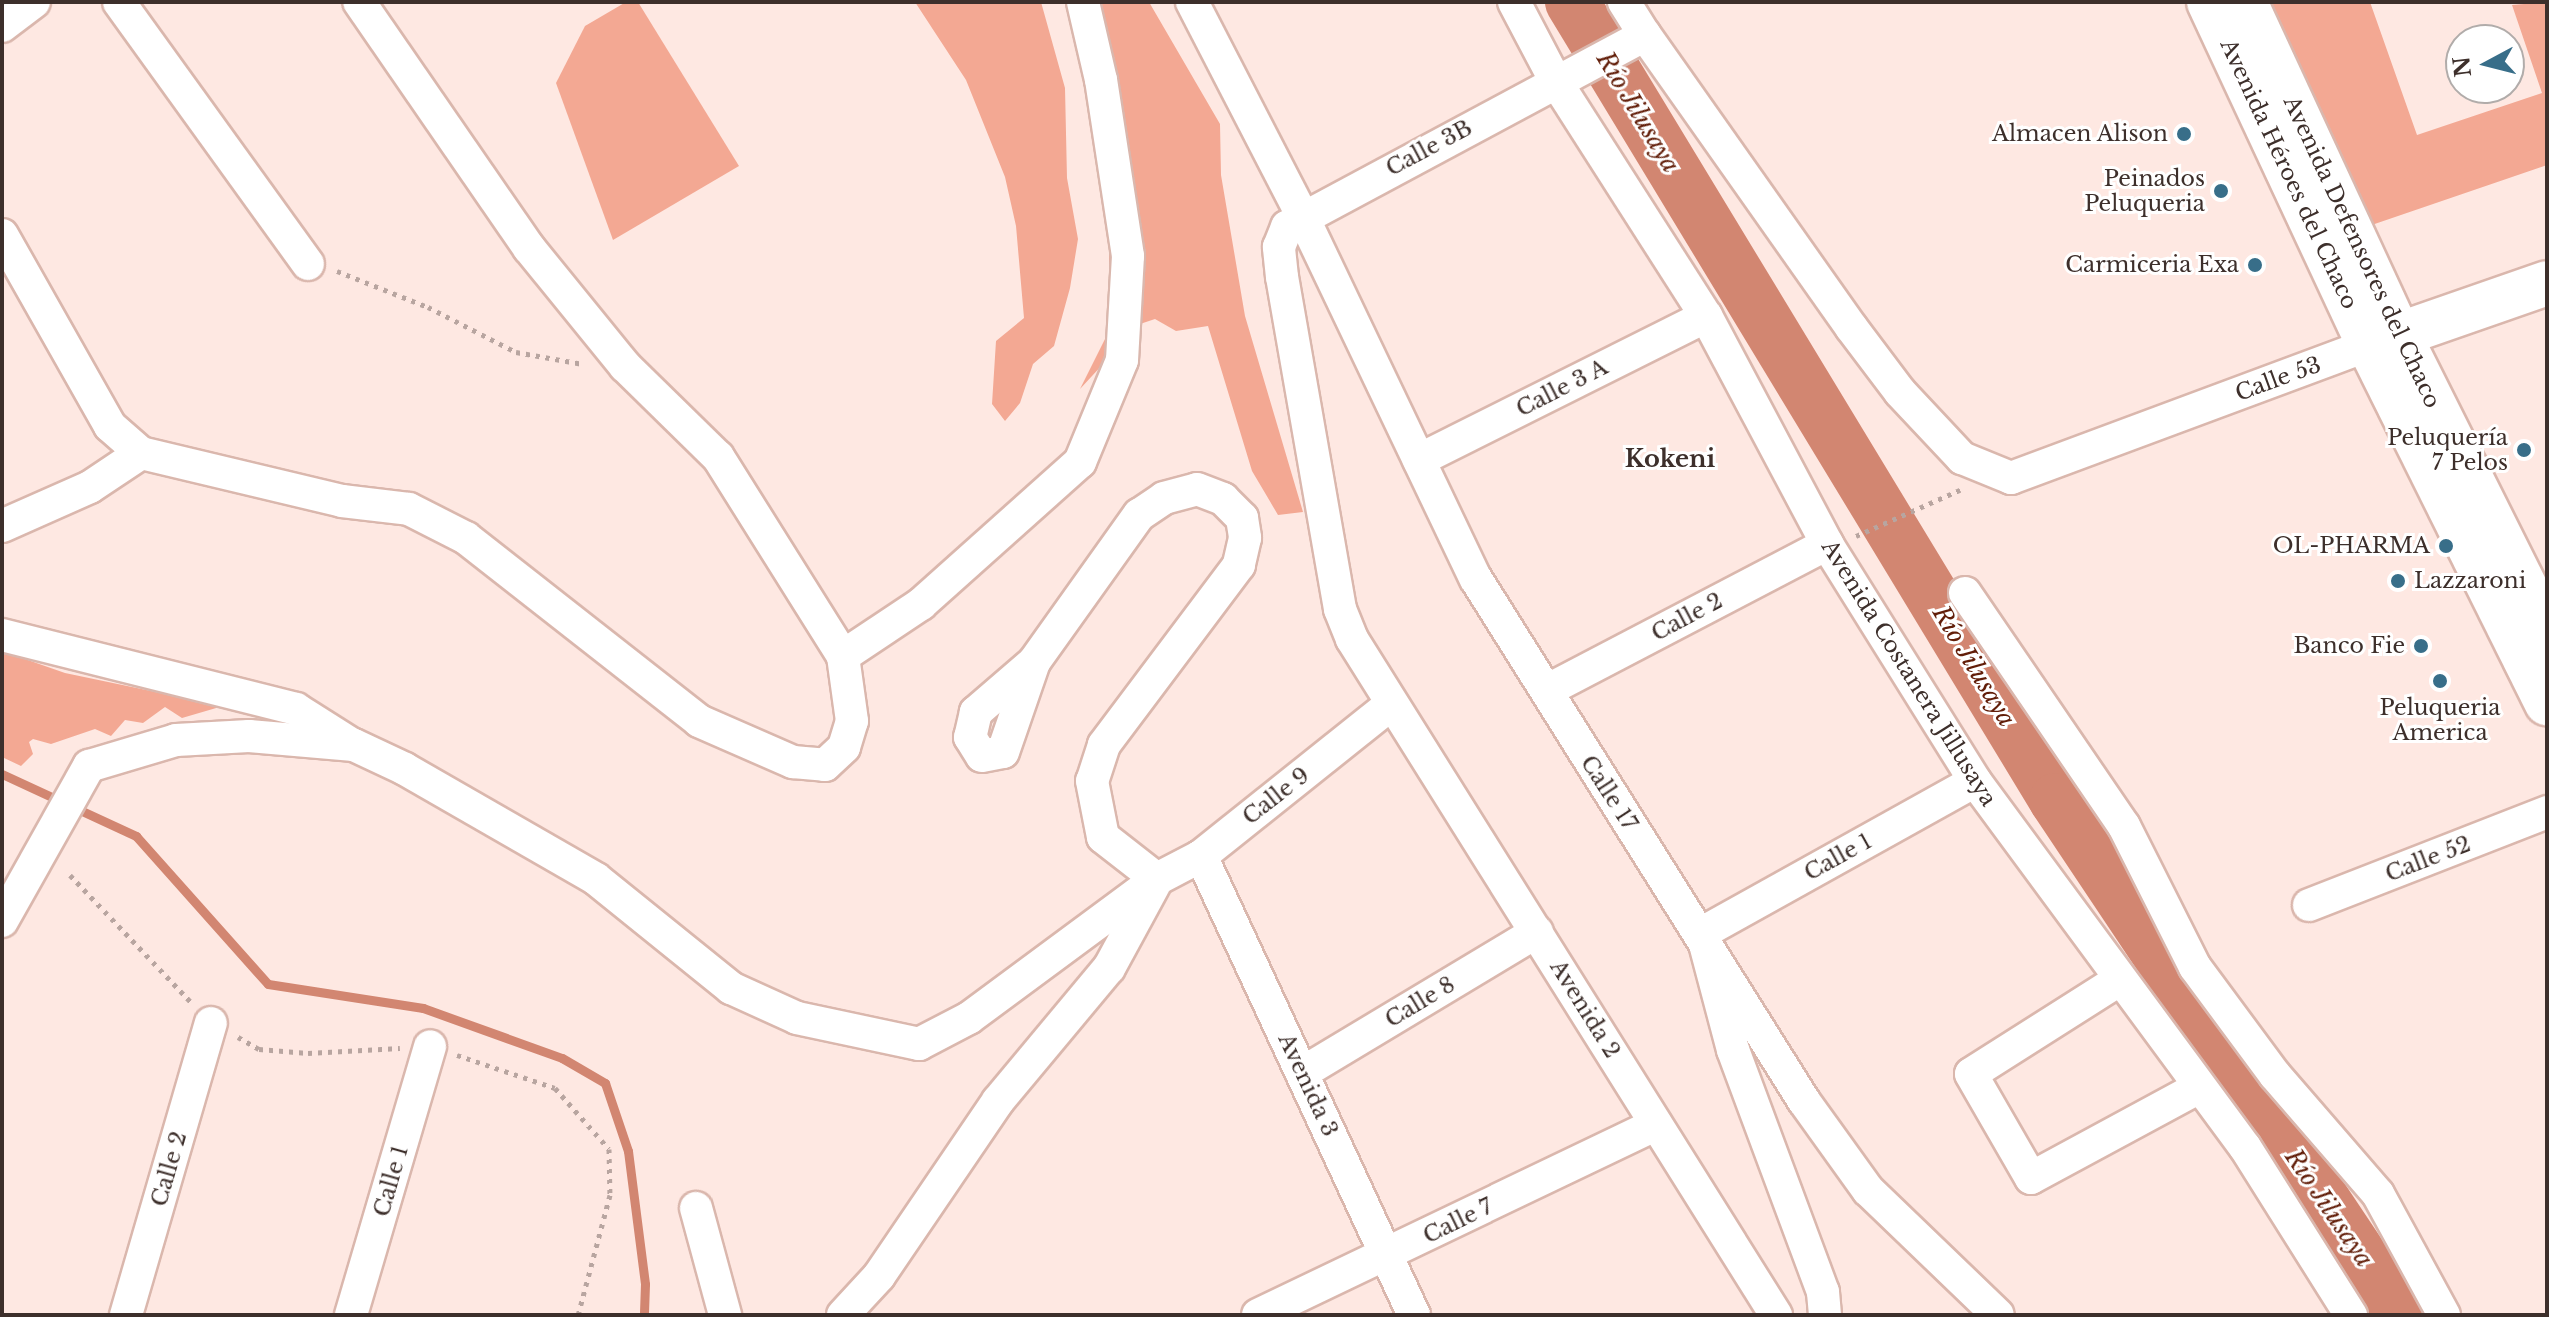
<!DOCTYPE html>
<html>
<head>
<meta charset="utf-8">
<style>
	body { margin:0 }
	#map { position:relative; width:2549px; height:1317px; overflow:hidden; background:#fee8e2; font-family:"Libre Baskerville",serif }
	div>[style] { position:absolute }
	.green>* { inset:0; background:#f3a893 }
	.stream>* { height:9px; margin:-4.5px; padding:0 4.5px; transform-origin:4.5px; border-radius:4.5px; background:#d28671 }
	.river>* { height:54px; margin:-27px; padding:0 27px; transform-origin:27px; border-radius:27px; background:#d28671 }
	.path>* { height:5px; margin-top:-2.5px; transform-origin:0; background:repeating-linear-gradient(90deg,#b8a5a0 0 4px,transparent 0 10px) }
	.roads { filter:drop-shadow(2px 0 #dab7ad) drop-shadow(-2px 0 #dab7ad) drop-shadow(0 2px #dab7ad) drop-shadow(0 -2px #dab7ad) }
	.street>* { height:32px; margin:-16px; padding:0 16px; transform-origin:16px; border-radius:16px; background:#fff }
	.secondary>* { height:44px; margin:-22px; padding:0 22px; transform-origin:22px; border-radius:22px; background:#fff }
	.primary>* { height:44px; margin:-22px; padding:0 22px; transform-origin:22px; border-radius:22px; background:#fff }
	.dots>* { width:22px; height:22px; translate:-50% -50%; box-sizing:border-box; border:4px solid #fff; border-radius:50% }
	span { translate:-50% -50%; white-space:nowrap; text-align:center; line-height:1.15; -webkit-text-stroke:6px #fff; paint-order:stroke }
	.poi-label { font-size:22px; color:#3d2f2b }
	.right { translate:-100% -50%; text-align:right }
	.left { translate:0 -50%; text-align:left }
	.street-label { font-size:22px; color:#3d2f2b }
	.water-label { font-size:24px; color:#621e09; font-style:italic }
	.neighbourhood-label { font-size:24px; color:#3d2f2b; font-weight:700 }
	.frame { position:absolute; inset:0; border:4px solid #3d2f2b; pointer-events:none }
	.north { position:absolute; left:2445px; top:24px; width:80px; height:80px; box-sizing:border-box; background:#fff; border:2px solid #b1acaa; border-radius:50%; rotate:263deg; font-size:22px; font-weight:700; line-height:32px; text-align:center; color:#3d2f2b }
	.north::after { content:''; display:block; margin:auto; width:28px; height:36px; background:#386e89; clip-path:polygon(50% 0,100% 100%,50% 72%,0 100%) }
</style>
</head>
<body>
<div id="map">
	<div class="green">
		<i style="clip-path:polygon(626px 2px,638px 2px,739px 166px,613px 240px,556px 83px,585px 26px)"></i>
		<i style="clip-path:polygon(915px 2px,1041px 2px,1065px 88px,1067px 178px,1078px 239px,1070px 288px,1054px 346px,1033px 364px,1020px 403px,1005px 421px,992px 404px,996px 341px,1024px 318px,1016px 226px,1005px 177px,966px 80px)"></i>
		<i style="clip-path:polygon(1089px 2px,1149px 2px,1220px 124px,1221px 175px,1245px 316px,1303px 512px,1278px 515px,1252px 471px,1208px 326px,1176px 331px,1155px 319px,1140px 324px,1080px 389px,1117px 315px,1109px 282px,1109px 150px)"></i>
		<i style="clip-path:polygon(2253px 2px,2370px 2px,2417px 135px,2542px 93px,2512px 5px,2547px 2px,2547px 165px,2360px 229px)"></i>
		<i style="clip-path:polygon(2px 651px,65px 673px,223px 706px,182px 718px,165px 707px,143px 723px,125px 720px,111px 736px,95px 729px,51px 744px,33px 739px,29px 742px,33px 754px,21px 766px,2px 757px)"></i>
	</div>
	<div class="stream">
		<i style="left:2px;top:774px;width:148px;rotate:24.8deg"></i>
		<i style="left:136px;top:836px;width:198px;rotate:48.3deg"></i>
		<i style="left:268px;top:984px;width:157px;rotate:8.8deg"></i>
		<i style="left:423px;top:1008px;width:148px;rotate:19.8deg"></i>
		<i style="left:562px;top:1058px;width:50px;rotate:30.2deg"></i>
		<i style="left:605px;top:1083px;width:72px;rotate:71.3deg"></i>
		<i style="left:628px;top:1151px;width:134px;rotate:82.7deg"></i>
		<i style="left:645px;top:1284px;width:31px;rotate:92deg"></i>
	</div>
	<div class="river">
		<i style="left:1572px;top:2px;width:933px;rotate:58.76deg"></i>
		<i style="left:2056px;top:800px;width:619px;rotate:56.26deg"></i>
	</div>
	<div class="path">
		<i style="left:337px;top:271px;width:98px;rotate:21.6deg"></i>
		<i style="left:428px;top:307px;width:99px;rotate:27.1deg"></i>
		<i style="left:516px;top:352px;width:68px;rotate:10.2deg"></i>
		<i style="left:1856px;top:536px;width:114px;rotate:-23.9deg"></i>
		<i style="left:70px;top:875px;width:177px;rotate:46.4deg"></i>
		<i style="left:238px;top:1037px;width:24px;rotate:30deg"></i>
		<i style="left:259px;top:1049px;width:49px;rotate:4.7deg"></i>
		<i style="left:308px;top:1053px;width:92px;rotate:-3.1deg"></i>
		<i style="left:457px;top:1055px;width:103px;rotate:18.6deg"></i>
		<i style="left:555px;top:1088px;width:81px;rotate:48.5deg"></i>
		<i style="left:609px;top:1149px;width:46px;rotate:88.8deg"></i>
		<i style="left:610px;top:1195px;width:124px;rotate:104.9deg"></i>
	</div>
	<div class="roads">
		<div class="street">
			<i style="left:119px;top:2px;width:323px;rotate:54.2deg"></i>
			<i style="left:1192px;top:2px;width:240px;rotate:62.7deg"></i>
			<i style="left:1302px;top:215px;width:403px;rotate:64.5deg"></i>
			<i style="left:1476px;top:579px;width:616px;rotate:57.86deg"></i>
			<i style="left:1804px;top:1101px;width:110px;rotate:54.3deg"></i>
			<i style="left:1868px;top:1190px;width:180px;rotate:43.9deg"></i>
			<i style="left:1514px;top:2px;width:88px;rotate:62.3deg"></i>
			<i style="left:1555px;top:80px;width:280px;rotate:57.4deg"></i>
			<i style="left:1706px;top:316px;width:258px;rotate:62deg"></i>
			<i style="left:1827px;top:544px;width:279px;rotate:58deg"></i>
			<i style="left:1975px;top:781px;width:455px;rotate:53.6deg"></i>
			<i style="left:2245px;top:1147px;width:199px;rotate:57.8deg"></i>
			<i style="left:1624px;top:2px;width:39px;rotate:58deg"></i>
			<i style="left:2px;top:26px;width:40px;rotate:-37deg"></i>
			<i style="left:2px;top:235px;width:219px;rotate:60.5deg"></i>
			<i style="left:110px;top:426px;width:41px;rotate:41.1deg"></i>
			<i style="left:141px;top:453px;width:207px;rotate:13.4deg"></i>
			<i style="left:342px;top:501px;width:67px;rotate:6.8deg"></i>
			<i style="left:409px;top:509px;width:64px;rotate:27deg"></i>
			<i style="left:466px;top:538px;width:296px;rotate:38.1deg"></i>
			<i style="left:699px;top:721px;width:103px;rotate:23.6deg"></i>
			<i style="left:793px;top:762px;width:32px;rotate:5deg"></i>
			<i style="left:825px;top:765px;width:26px;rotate:-43deg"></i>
			<i style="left:844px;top:747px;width:27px;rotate:-73deg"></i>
			<i style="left:852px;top:721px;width:66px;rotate:-97.9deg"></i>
			<i style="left:843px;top:656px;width:235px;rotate:-122.1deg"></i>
			<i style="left:718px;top:457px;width:130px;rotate:-135.6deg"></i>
			<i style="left:625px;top:366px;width:152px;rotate:-129.1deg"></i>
			<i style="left:529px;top:248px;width:299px;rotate:-124.6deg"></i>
			<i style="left:1419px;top:460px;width:321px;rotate:-26.6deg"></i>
			<i style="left:2px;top:526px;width:96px;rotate:-23.9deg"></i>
			<i style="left:90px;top:487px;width:61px;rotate:-33.7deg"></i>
			<i style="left:1965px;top:593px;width:282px;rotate:55.7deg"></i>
			<i style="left:2124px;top:826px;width:158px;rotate:63.3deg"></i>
			<i style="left:2195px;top:967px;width:134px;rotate:53.5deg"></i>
			<i style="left:2275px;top:1075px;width:157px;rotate:49.1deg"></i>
			<i style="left:2378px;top:1194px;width:138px;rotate:61.4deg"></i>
			<i style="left:2px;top:635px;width:303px;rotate:14.1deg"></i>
			<i style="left:296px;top:709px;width:62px;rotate:32.4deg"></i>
			<i style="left:843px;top:656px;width:94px;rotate:-33.7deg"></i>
			<i style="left:921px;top:604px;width:213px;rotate:-41.8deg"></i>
			<i style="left:1080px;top:462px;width:110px;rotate:-67.6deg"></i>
			<i style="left:1122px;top:360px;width:104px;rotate:-86.7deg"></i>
			<i style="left:1128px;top:256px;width:178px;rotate:-98.7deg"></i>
			<i style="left:1101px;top:80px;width:80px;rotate:-103deg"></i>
			<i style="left:1034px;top:662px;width:77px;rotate:139.2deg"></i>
			<i style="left:976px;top:712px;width:26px;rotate:103deg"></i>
			<i style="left:970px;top:737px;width:22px;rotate:58deg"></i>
			<i style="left:982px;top:756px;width:21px;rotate:-11deg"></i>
			<i style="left:1003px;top:752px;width:95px;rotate:-71deg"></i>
			<i style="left:1034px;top:662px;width:181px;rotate:-54.5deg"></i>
			<i style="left:1139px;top:515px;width:30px;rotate:-34deg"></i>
			<i style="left:1164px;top:498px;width:34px;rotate:-15deg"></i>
			<i style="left:1197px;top:489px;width:28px;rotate:21deg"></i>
			<i style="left:1223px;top:499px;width:27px;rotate:45deg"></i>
			<i style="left:1242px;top:518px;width:20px;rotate:81deg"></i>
			<i style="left:1245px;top:538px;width:28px;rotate:103deg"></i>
			<i style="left:1239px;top:565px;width:225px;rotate:126.9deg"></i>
			<i style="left:1104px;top:745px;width:38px;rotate:108deg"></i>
			<i style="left:1092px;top:781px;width:57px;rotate:78.9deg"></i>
			<i style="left:1103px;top:837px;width:68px;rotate:37.9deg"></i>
			<i style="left:1548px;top:690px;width:315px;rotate:-27.6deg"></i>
			<i style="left:1201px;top:856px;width:506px;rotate:65.11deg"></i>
			<i style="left:2309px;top:905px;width:256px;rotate:-21.3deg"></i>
			<i style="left:2px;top:921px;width:178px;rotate:-60.7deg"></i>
			<i style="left:89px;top:766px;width:91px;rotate:-16.6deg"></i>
			<i style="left:176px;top:740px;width:73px;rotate:-3.1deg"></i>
			<i style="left:249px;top:736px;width:105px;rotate:4.9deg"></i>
			<i style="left:354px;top:745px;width:56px;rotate:25.2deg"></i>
			<i style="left:405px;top:769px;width:220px;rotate:29.9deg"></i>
			<i style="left:596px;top:879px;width:174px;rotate:38.9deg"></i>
			<i style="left:731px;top:988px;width:72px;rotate:24.4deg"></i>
			<i style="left:797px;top:1018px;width:125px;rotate:12deg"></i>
			<i style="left:919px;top:1044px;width:56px;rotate:-27.5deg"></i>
			<i style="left:969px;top:1018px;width:234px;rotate:-36.5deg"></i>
			<i style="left:1157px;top:879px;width:50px;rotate:-27.6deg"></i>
			<i style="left:1201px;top:856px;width:242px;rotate:-38.6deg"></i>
			<i style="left:2119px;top:980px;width:175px;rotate:147.6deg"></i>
			<i style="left:1971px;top:1074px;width:120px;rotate:60deg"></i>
			<i style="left:2031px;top:1178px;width:191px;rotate:-28.4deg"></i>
			<i style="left:1302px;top:1073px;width:274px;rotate:-31deg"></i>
			<i style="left:696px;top:1208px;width:111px;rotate:74.8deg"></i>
			<i style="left:126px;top:1315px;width:304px;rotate:-73.8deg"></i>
			<i style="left:351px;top:1315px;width:280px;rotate:-73.6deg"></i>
			<i style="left:843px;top:1315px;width:53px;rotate:-47.3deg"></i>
			<i style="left:879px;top:1276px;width:212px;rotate:-55.8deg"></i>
			<i style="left:998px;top:1101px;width:173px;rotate:-50.2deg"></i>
			<i style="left:1109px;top:968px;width:94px;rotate:-61.5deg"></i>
			<i style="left:1258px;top:1315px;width:441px;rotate:-25.6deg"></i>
			<i style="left:1776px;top:1315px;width:798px;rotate:-122.1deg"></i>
			<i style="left:1352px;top:639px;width:32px;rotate:-112deg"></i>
			<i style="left:1340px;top:609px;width:337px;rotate:-99.9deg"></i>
			<i style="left:1282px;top:277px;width:30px;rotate:-96deg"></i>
			<i style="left:1279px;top:247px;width:22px;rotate:-68deg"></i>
			<i style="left:1287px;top:227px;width:406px;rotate:-28.2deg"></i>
			<i style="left:1645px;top:35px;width:357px;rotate:54.8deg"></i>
			<i style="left:1851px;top:327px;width:81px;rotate:53deg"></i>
			<i style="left:1900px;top:392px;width:91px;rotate:46.8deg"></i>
			<i style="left:1962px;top:458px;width:53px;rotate:22.2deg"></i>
			<i style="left:2011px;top:478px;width:382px;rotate:-20.4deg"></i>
			<i style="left:1825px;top:1315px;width:23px;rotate:-95deg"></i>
			<i style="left:1823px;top:1292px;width:258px;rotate:-110.4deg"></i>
			<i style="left:1733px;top:1050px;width:121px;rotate:-104.8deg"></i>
			<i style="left:1702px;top:933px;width:312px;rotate:-29.1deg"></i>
		</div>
		<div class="secondary">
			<i style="left:2369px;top:345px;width:188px;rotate:-19.2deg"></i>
		</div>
		<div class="primary">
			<i style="left:2209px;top:2px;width:378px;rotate:65deg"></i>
			<i style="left:2369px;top:345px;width:400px;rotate:63.6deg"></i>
			<i style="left:2245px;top:2px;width:365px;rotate:65.2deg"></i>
			<i style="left:2398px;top:333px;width:332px;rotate:63.4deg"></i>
		</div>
	</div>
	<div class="dots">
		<i style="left:2184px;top:134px;background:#386e89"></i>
		<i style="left:2221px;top:191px;background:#386e89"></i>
		<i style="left:2255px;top:265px;background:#386e89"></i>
		<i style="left:2524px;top:450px;background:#386e89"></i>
		<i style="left:2446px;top:546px;background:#386e89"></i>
		<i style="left:2398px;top:581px;background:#386e89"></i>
		<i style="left:2421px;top:646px;background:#386e89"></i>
		<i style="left:2440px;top:681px;background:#386e89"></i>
	</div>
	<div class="poi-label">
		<span class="right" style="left:2168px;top:134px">Almacen Alison</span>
		<span class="right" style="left:2205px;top:191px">Peinados<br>Peluqueria</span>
		<span class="right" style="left:2239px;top:265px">Carmiceria Exa</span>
		<span class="right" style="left:2508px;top:450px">Peluquería<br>7 Pelos</span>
		<span class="right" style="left:2430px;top:546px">OL-PHARMA</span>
		<span class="left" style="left:2414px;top:581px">Lazzaroni</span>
		<span class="right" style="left:2405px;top:646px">Banco Fie</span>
		<span style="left:2440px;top:720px">Peluqueria<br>America</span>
	</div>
	<div class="street-label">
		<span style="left:1429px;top:148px;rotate:-28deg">Calle 3B</span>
		<span style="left:2289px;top:174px;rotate:65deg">Avenida Héroes del Chaco</span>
		<span style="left:2362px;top:252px;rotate:65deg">Avenida Defensores del Chaco</span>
		<span style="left:2278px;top:379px;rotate:-20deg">Calle 53</span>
		<span style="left:1562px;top:388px;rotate:-27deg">Calle 3 A</span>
		<span style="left:1687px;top:617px;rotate:-28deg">Calle 2</span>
		<span style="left:1909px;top:673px;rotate:58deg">Avenida Costanera Jillusaya</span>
		<span style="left:1609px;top:793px;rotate:57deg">Calle 17</span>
		<span style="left:1276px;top:796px;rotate:-38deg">Calle 9</span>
		<span style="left:1838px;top:857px;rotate:-29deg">Calle 1</span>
		<span style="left:2428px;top:859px;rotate:-21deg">Calle 52</span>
		<span style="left:1420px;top:1002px;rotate:-31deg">Calle 8</span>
		<span style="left:1585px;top:1009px;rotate:58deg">Avenida 2</span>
		<span style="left:1308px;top:1085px;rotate:65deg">Avenida 3</span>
		<span style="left:169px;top:1169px;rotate:-74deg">Calle 2</span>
		<span style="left:391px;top:1181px;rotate:-74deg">Calle 1</span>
		<span style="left:1458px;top:1221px;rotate:-26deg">Calle 7</span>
	</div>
	<div class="water-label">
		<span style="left:1638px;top:112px;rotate:59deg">Río Jilusaya</span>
		<span style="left:1974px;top:666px;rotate:59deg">Río Jilusaya</span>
		<span style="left:2329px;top:1208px;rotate:56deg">Río Jilusaya</span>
	</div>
	<div class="neighbourhood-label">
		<span style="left:1670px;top:459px">Kokeni</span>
	</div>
	<div class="frame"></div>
	<div class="north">N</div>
</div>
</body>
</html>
